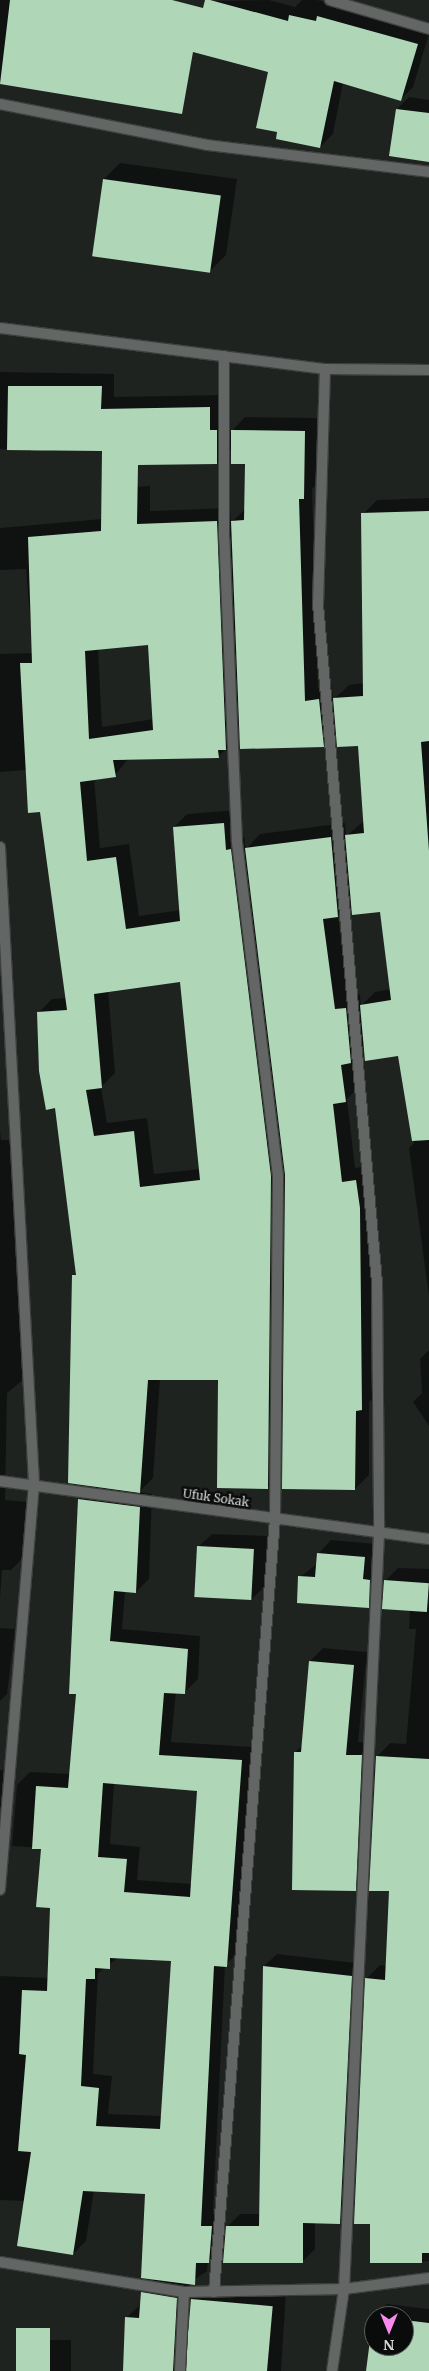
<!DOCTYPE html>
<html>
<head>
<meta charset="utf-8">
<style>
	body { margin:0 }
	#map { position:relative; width:429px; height:2371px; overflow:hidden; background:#1f2320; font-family:Merriweather,serif }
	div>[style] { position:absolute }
	.shadow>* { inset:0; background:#0007 }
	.building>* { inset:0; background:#afd7b7; transform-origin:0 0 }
	.roads { filter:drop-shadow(1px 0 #3c403d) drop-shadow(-1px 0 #3c403d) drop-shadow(0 1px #3c403d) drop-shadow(0 -1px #3c403d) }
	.minor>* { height:10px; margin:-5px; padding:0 5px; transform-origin:5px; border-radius:5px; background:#646665 }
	span { translate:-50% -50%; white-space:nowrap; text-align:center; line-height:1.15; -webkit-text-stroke:5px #0a0c0b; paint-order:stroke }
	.street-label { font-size:12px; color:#d4d7d5 }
	.north { position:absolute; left:364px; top:2306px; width:50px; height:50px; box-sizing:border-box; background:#0a0c0b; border:1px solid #5b5d5c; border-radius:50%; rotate:180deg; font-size:14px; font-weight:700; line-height:20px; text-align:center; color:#d4d7d5 }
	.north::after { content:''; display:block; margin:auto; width:18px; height:22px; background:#f788ec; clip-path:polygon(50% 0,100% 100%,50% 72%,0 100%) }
</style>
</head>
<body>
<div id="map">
	<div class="shadow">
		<i style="clip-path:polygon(0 0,164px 0,130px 103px,0 80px)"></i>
		<i style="clip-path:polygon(269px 0,295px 7px,302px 0,317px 0,371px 13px,429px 34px,413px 87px,400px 100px,343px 83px,333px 134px,320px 147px,279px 131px,269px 71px,212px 1px)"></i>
		<i style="clip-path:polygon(409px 97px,429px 100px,429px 161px,397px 109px)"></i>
		<i style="clip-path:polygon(120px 163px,237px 179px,226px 255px,210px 271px,104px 179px)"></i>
		<i style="clip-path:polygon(evenodd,0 372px,114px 374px,114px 397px,223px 395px,223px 417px,230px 417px,230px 433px,245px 417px,317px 418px,316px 485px,312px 489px,318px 688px,332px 687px,333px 700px,349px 685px,364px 683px,363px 514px,377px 500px,429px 498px,429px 1297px,409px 1148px,414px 1143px,399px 1054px,365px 1048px,355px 1057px,359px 1087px,347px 1099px,355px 1168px,369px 1166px,376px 1395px,369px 1402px,369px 1475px,355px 1489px,284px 1472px,268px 1487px,219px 1378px,160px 1379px,153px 1478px,139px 1492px,152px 1494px,149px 1579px,136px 1592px,125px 1591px,122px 1629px,200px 1636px,198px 1679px,185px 1692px,176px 1692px,171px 1742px,254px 1747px,239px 1952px,225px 1965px,213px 2214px,225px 2214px,222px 2248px,208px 2261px,207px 2271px,190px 2283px,186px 2357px,189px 2360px,192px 2299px,205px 2286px,286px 2293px,281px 2371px,124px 2371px,126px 2318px,141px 2304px,142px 2292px,156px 2279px,146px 2193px,94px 2190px,86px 2241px,73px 2254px,25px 2201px,0 2200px,0 1976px,49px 1978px,51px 1907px,43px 1848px,12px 1846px,17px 1785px,30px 1772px,71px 1774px,77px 1693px,71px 1692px,79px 1499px,93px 1485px,73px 1276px,77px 1272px,56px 1107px,38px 1013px,52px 999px,66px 998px,41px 810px,29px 811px,26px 770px,0 772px,0 654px,33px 653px,26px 569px,0 570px,0 528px,102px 519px,116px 488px,150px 486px,150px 511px,230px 508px,231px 523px,246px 508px,247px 463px,232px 448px,217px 463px,173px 452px,0 449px,0 372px,149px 644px,154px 719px,102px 727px,98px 648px,149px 644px,0 372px,337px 732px,359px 745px,364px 821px,346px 836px,345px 823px,260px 834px,246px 849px,244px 837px,239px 837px,237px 810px,187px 814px,174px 827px,181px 910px,139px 916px,129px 844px,100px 848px,94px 778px,115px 775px,128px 759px,218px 757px,241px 734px,323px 746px,337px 732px,0 372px,352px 901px,381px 911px,391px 989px,375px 992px,361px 1006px,360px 994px,348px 996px,338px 916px,352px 901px,0 372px,181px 980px,200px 1169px,154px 1174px,147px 1118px,107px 1123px,101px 1087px,115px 1073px,108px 990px,181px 980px,0 372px,114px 1783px,199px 1790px,193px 1884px,137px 1880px,140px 1847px,110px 1844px,114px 1783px,0 372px,119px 1957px,173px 1960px,162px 2116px,108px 2114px,112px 2076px,93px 2074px,98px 1973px,119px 1957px)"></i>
		<i style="clip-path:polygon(0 1129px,1px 1140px,14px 1140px,20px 1192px,23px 1380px,7px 1393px,5px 1500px,29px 1502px,24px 1557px,11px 1570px,2px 1570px,0 1599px)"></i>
		<i style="clip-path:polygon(429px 1350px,429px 1426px,413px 1402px,422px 1393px,420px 1359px)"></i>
		<i style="clip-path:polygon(212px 1534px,267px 1536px,265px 1586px,252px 1599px,198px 1547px)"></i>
		<i style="clip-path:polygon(331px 1540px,377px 1544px,375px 1567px,382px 1567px,381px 1594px,368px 1607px,300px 1577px,317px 1564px,318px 1554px)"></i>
		<i style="clip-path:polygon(398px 1568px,429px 1569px,429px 2261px,372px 2261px,367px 1978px,380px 1965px,387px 1966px,390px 1890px,377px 1757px,390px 1743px,406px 1744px,416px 1629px,409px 1629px,410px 1609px,385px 1581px)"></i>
		<i style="clip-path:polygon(0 1628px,15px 1629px,7px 1694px,0 1701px)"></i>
		<i style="clip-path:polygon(323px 1648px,367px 1652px,358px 1742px,374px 1743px,368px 1876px,355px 1889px,295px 1752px,303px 1745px,310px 1661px)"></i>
		<i style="clip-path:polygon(0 1747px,0 1770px,14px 1771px,0 1841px)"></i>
		<i style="clip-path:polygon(277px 1954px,364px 1964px,352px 2210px,340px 2222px,315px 2222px,315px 2249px,303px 2261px,227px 2227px,240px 2214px,260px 2214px,264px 1966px)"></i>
		<i style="clip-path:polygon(387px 2304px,429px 2309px,429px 2371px,368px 2371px,374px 2317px,374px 2346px,404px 2346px,404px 2316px,375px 2316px)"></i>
		<i style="clip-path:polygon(41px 2340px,71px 2340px,71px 2371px,27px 2371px)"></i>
	</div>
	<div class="building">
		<i style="clip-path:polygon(10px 0,172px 0,203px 8px,205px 0,210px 0,288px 21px,289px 15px,316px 21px,317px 16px,418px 44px,401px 101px,334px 81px,320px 148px,276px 139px,277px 132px,256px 128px,268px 72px,193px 52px,182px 114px,0 84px)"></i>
		<i style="clip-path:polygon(396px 109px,429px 113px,429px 162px,389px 156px)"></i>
		<i style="left:103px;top:179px;width:119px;height:78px;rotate:8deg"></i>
		<i style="clip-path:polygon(evenodd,8px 386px,102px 386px,101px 409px,210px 407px,210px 430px,217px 430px,217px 464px,138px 465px,137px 524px,217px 521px,226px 750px,218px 750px,219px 758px,113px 760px,116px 777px,80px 782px,87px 861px,116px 857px,126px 929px,180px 921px,173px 827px,224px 823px,226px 850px,231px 849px,271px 1176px,268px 1489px,217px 1488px,218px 1380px,148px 1380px,140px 1493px,68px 1483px,72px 1275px,76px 1275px,55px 1108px,46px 1110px,39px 1071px,37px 1012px,67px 1010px,40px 812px,28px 813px,20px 663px,32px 663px,28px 537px,101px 531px,102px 451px,7px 450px,8px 386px,148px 645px,153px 730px,89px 739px,85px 651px,148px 645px,8px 386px,180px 982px,200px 1180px,140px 1187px,134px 1131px,94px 1136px,86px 1090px,102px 1088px,94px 994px,180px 982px)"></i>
		<i style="clip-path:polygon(231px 430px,305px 431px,304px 499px,299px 499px,305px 701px,319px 699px,324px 747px,240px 749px,231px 521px,244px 520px,245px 464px,231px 464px)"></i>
		<i style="clip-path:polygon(429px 511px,429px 741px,421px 742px,429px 851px,429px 1140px,412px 1141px,398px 1056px,365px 1061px,360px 1005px,391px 1000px,380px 912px,352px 915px,345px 835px,364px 833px,358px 746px,337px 747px,333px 698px,363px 696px,361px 513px)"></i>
		<i style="clip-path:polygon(331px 837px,338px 917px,323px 919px,335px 1009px,346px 1008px,351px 1063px,341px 1065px,346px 1102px,333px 1104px,342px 1182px,356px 1180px,360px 1208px,362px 1410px,356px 1411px,355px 1490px,282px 1489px,285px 1175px,245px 848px)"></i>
		<i style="clip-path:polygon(evenodd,78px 1499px,140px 1507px,136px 1593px,114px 1591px,110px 1641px,188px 1649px,185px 1694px,164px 1693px,159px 1755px,242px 1760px,227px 1967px,214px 1966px,201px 2226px,212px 2226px,209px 2263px,196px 2263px,195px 2285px,141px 2278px,145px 2194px,83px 2191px,73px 2255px,17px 2246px,31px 2152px,18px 2151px,26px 2055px,19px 2054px,22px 1990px,47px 1991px,50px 1908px,36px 1907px,41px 1849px,32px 1849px,36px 1786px,68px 1788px,76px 1694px,69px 1694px,78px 1499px,103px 1783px,197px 1791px,190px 1897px,124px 1892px,127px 1859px,98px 1857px,103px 1783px,78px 1499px,110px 1958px,171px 1961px,160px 2129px,96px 2126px,99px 2088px,81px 2086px,86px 1979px,95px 1979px,95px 1968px,110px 1969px,110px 1958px)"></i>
		<i style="left:197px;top:1546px;width:57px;height:51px;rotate:3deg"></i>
		<i style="clip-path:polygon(317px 1553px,365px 1557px,363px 1579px,370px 1580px,369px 1608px,297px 1603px,298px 1576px,315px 1577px)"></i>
		<i style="left:384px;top:1580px;width:45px;height:29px;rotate:4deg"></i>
		<i style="clip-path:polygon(309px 1661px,354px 1665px,346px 1755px,362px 1755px,356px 1891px,292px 1890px,294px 1752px,301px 1752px)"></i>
		<i style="clip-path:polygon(376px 1756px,429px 1759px,429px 2253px,422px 2253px,422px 2263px,370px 2263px,370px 2224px,354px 2224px,365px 1978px,385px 1980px,389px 1891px,369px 1891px)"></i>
		<i style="clip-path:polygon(263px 1966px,352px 1976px,340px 2224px,303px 2223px,303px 2263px,223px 2263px,226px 2226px,259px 2226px)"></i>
		<i style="clip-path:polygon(141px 2292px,177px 2298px,173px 2371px,123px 2371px,125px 2317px,139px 2318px)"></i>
		<i style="left:191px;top:2299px;width:82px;height:72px;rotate:5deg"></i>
		<i style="clip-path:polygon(373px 2317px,374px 2346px,404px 2346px,404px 2320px,429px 2323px,429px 2371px,366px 2371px)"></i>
		<i style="left:16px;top:2328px;width:34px;height:43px"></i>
	</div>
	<div class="roads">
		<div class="minor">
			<i style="left:330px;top:0;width:103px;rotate:16.3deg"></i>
			<i style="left:0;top:104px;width:211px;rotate:11.2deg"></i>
			<i style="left:207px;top:145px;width:224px;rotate:6.9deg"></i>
			<i style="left:0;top:328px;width:328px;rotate:7.2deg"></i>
			<i style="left:325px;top:369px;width:104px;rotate:0.6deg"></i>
			<i style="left:325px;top:369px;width:235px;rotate:91.7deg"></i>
			<i style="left:318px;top:604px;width:681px;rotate:85.03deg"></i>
			<i style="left:377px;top:1282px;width:252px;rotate:89.5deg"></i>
			<i style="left:379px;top:1534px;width:756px;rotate:92.65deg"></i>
			<i style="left:344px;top:2289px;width:83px;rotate:98.3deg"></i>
			<i style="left:0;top:847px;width:638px;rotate:86.94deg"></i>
			<i style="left:34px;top:1484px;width:407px;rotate:94.8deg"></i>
			<i style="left:0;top:1481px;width:433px;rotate:7.7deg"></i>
			<i style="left:0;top:2262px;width:186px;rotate:9.3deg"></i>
			<i style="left:184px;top:2292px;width:160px;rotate:-1.1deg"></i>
			<i style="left:344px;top:2289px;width:86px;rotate:-7.4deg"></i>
			<i style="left:214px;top:2292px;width:775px;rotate:-85.49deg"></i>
			<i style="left:275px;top:1519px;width:343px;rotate:-89.5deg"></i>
			<i style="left:278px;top:1176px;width:337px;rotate:-97deg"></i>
			<i style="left:237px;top:842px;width:304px;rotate:-92.4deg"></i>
			<i style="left:224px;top:538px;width:182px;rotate:-90deg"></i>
			<i style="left:180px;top:2371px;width:79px;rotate:-87.1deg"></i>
		</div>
	</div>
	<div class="street-label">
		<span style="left:216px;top:1498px;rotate:8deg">Ufuk Sokak</span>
	</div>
	<div class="north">N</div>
</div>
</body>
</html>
